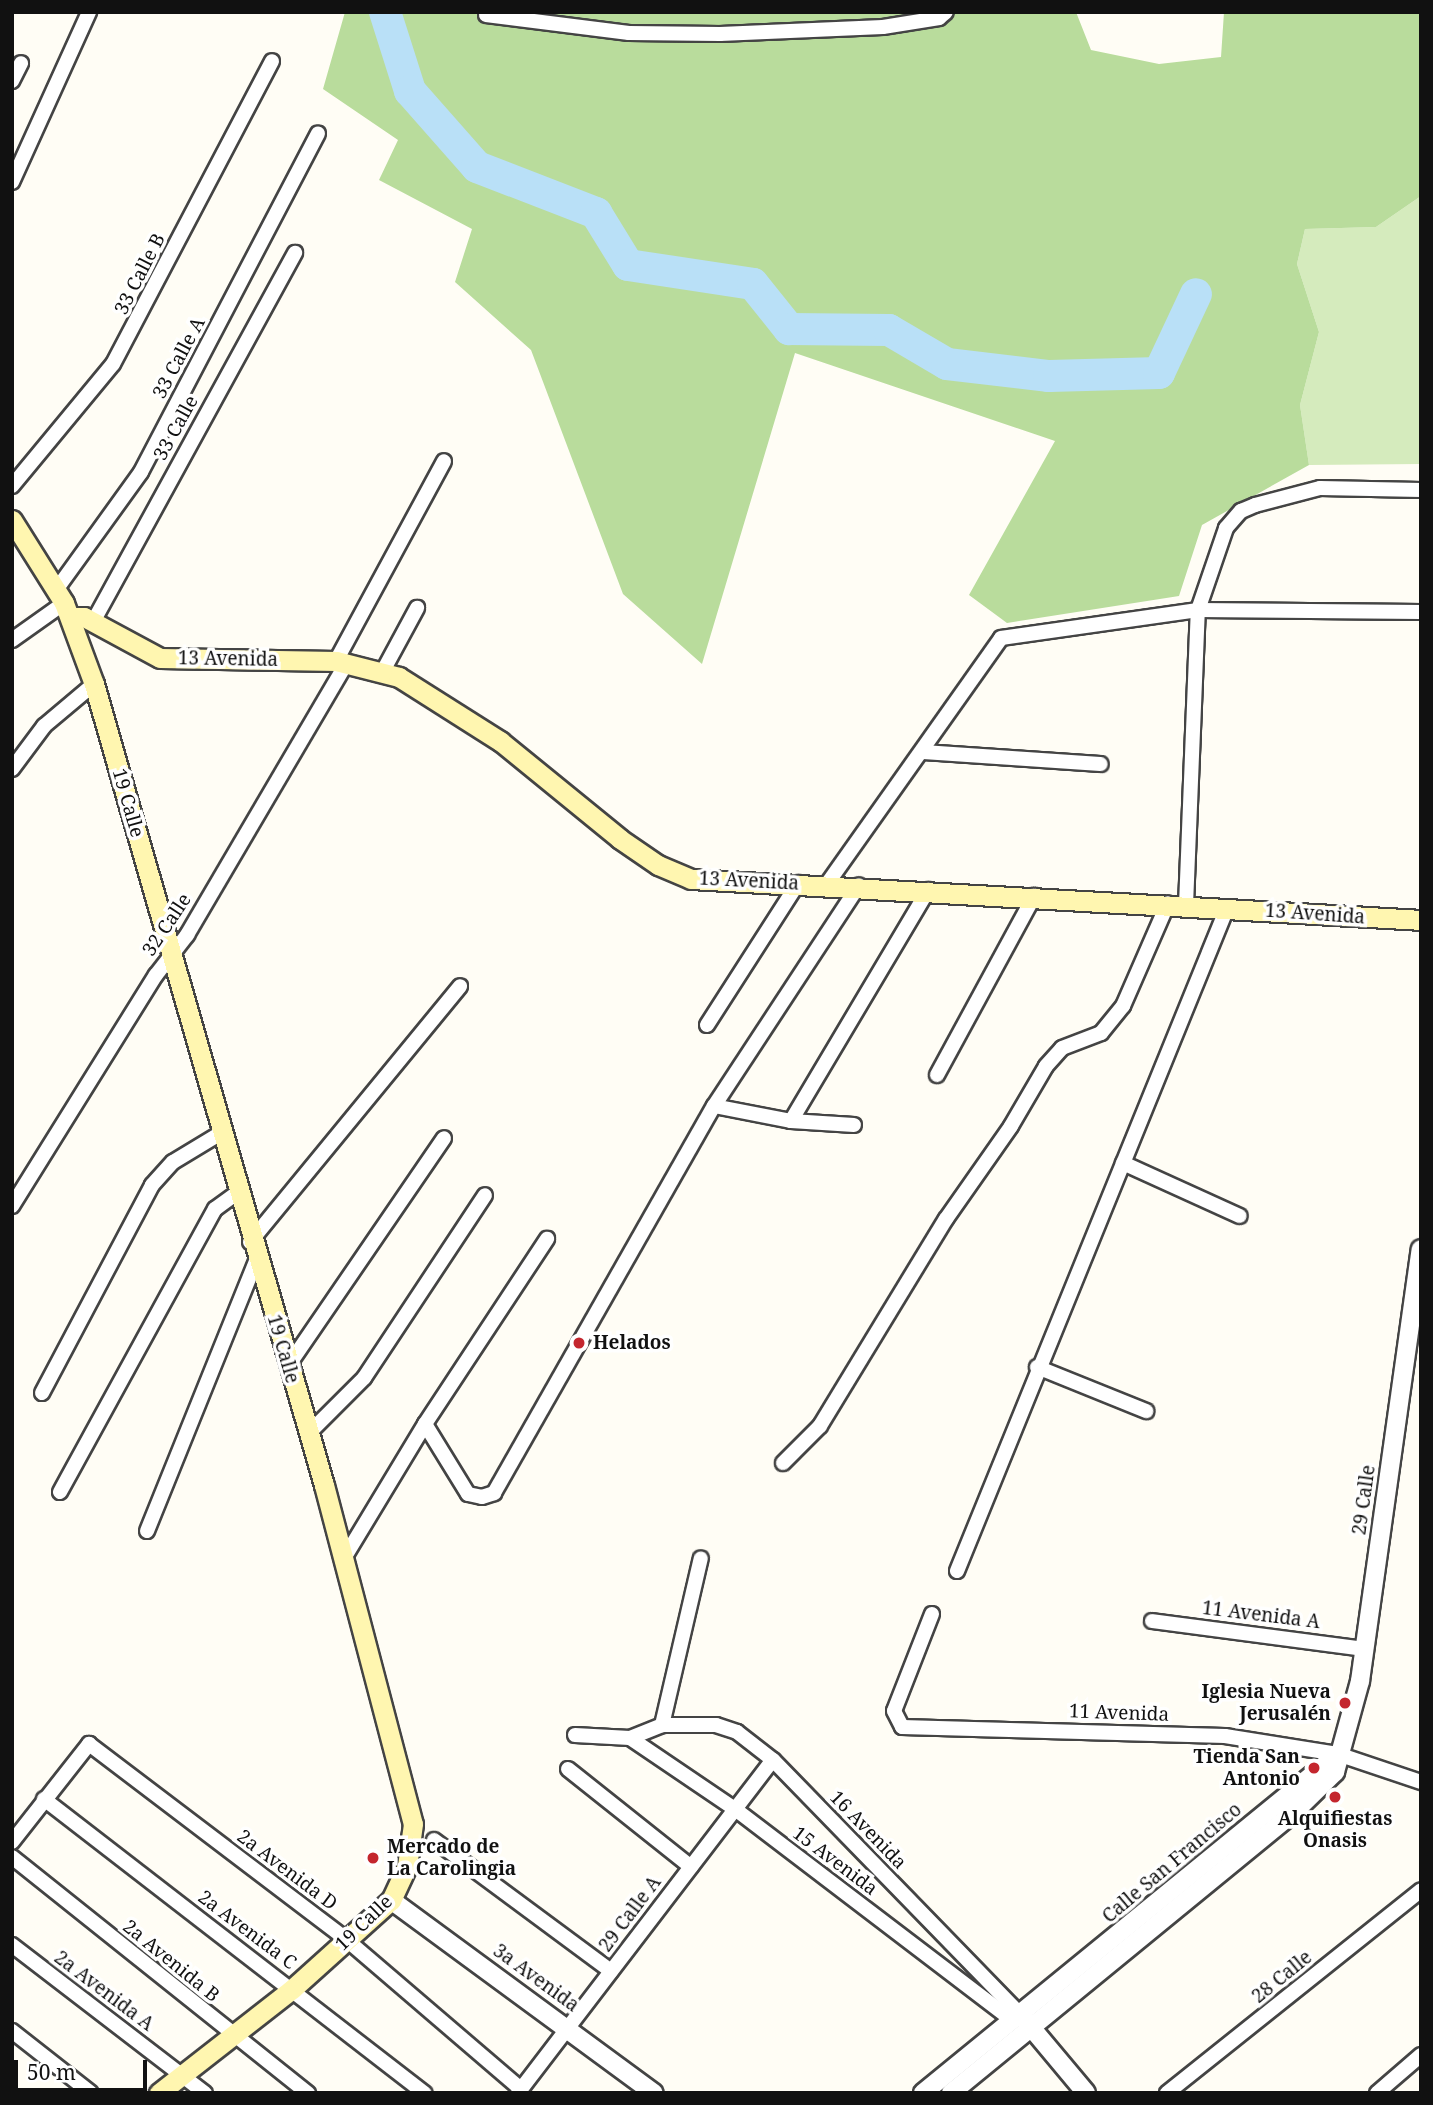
<!DOCTYPE html>
<html>
<head>
<meta charset="utf-8">
<style>
	body { margin:0 }
	#map { position:relative; width:1433px; height:2105px; overflow:hidden; background:#fffdf5; font-family:"Noto Serif",serif }
	div>[style] { position:absolute }
	.green>* { inset:0; background:#d5ebbd }
	.forest>* { inset:0; background:#b9dc9c }
	.river>* { height:32px; margin:-16px; padding:0 16px; transform-origin:16px; border-radius:16px; background:#b9e0f7 }
	.roads { filter:drop-shadow(2px 0 #444) drop-shadow(-2px 0 #444) drop-shadow(0 2px #444) drop-shadow(0 -2px #444) }
	.minor>* { height:14px; margin:-7px; padding:0 7px; transform-origin:7px; border-radius:7px; background:#fff }
	.tertiary>* { height:18px; margin:-9px; padding:0 9px; transform-origin:9px; border-radius:9px; background:#fff }
	.secondary>* { height:19px; margin:-9.5px; padding:0 9.5px; transform-origin:9.5px; border-radius:9.5px; background:#fff6b0 }
	.dots>* { width:19px; height:19px; translate:-50% -50%; box-sizing:border-box; border:4px solid #fff; border-radius:50% }
	span { translate:-50% -50%; white-space:nowrap; text-align:center; line-height:1.15; -webkit-text-stroke:7px #fff; paint-order:stroke }
	.street-label { font-size:19px; color:#111 }
	.poi-label { font-size:19px; color:#111; font-weight:700 }
	.left { translate:0 -50%; text-align:left }
	.right { translate:-100% -50%; text-align:right }
	.frame { position:absolute; inset:0; border:14px solid #111; pointer-events:none }
	.scale { position:absolute; left:14px; top:2060px; width:133px; height:32px; box-sizing:border-box; border:4px solid #111; border-top:0; padding-left:9px; font-size:21px; line-height:24px; white-space:nowrap; color:#111; -webkit-text-stroke:5px #fff; paint-order:stroke }
</style>
</head>
<body>
<div id="map">
	<div class="green">
		<i style="clip-path:polygon(1421px 196px,1421px 464px,1309px 465px,1300px 405px,1319px 332px,1297px 264px,1305px 229px,1376px 227px)"></i>
	</div>
	<div class="forest">
		<i style="clip-path:polygon(345px 12px,1076px 12px,1091px 50px,1159px 64px,1221px 57px,1224px 12px,1421px 12px,1421px 196px,1376px 227px,1305px 229px,1297px 264px,1319px 332px,1300px 405px,1309px 465px,1202px 525px,1179px 596px,1007px 623px,969px 595px,1055px 441px,795px 353px,702px 664px,623px 594px,531px 350px,455px 282px,472px 229px,379px 180px,398px 140px,323px 89px)"></i>
	</div>
	<div class="river">
		<i style="left:385px;top:12px;width:83px;rotate:72.4deg"></i>
		<i style="left:410px;top:91px;width:101px;rotate:48.6deg"></i>
		<i style="left:477px;top:167px;width:128px;rotate:21.1deg"></i>
		<i style="left:596px;top:213px;width:61px;rotate:58.4deg"></i>
		<i style="left:628px;top:265px;width:126px;rotate:8.6deg"></i>
		<i style="left:753px;top:284px;width:58px;rotate:51.3deg"></i>
		<i style="left:789px;top:329px;width:100px;rotate:0.6deg"></i>
		<i style="left:889px;top:330px;width:67px;rotate:30.4deg"></i>
		<i style="left:947px;top:364px;width:103px;rotate:6.7deg"></i>
		<i style="left:1049px;top:376px;width:110px;rotate:-1.6deg"></i>
		<i style="left:1159px;top:373px;width:87px;rotate:-64.9deg"></i>
	</div>
	<div class="roads">
		<div class="minor">
			<i style="left:486px;top:15px;width:144px;rotate:7.2deg"></i>
			<i style="left:629px;top:33px;width:91px;rotate:0.6deg"></i>
			<i style="left:720px;top:34px;width:163px;rotate:-2.5deg"></i>
			<i style="left:883px;top:27px;width:57px;rotate:-9.1deg"></i>
			<i style="left:939px;top:18px;width:9px;rotate:-41deg"></i>
			<i style="left:12px;top:81px;width:20px;rotate:-63deg"></i>
			<i style="left:12px;top:182px;width:187px;rotate:-65.6deg"></i>
			<i style="left:12px;top:486px;width:158px;rotate:-50.4deg"></i>
			<i style="left:113px;top:364px;width:342px;rotate:-62.3deg"></i>
			<i style="left:56px;top:590px;width:145px;rotate:-54.2deg"></i>
			<i style="left:141px;top:472px;width:382px;rotate:-62.4deg"></i>
			<i style="left:93px;top:622px;width:421px;rotate:-61.3deg"></i>
			<i style="left:12px;top:640px;width:64px;rotate:-35.4deg"></i>
			<i style="left:336px;top:661px;width:227px;rotate:-61.6deg"></i>
			<i style="left:383px;top:671px;width:72px;rotate:-61.6deg"></i>
			<i style="left:923px;top:752px;width:178px;rotate:3.9deg"></i>
			<i style="left:12px;top:769px;width:54px;rotate:-53.3deg"></i>
			<i style="left:44px;top:726px;width:65px;rotate:-40deg"></i>
			<i style="left:827px;top:884px;width:301px;rotate:-54.7deg"></i>
			<i style="left:1001px;top:638px;width:199px;rotate:-8.1deg"></i>
			<i style="left:1198px;top:610px;width:223px;rotate:0.5deg"></i>
			<i style="left:1186px;top:905px;width:295px;rotate:-87.7deg"></i>
			<i style="left:1198px;top:610px;width:87px;rotate:-71.1deg"></i>
			<i style="left:1226px;top:528px;width:23px;rotate:-49deg"></i>
			<i style="left:1241px;top:511px;width:15px;rotate:-23deg"></i>
			<i style="left:1255px;top:505px;width:67px;rotate:-14.7deg"></i>
			<i style="left:1320px;top:488px;width:101px;rotate:1.1deg"></i>
			<i style="left:707px;top:1025px;width:169px;rotate:-57.3deg"></i>
			<i style="left:937px;top:1075px;width:204px;rotate:-61.5deg"></i>
			<i style="left:714px;top:1106px;width:78px;rotate:11deg"></i>
			<i style="left:791px;top:1121px;width:63px;rotate:3.6deg"></i>
			<i style="left:791px;top:1121px;width:269px;rotate:-59.3deg"></i>
			<i style="left:1123px;top:1163px;width:128px;rotate:24.4deg"></i>
			<i style="left:12px;top:1206px;width:272px;rotate:-58.1deg"></i>
			<i style="left:156px;top:975px;width:51px;rotate:-52.2deg"></i>
			<i style="left:187px;top:935px;width:316px;rotate:-59.6deg"></i>
			<i style="left:250px;top:1242px;width:331px;rotate:-50.6deg"></i>
			<i style="left:288px;top:1366px;width:276px;rotate:-55.6deg"></i>
			<i style="left:1037px;top:1367px;width:118px;rotate:22deg"></i>
			<i style="left:42px;top:1393px;width:235px;rotate:-62.1deg"></i>
			<i style="left:152px;top:1185px;width:31px;rotate:-48deg"></i>
			<i style="left:173px;top:1162px;width:56px;rotate:-31.1deg"></i>
			<i style="left:425px;top:1424px;width:82px;rotate:58.4deg"></i>
			<i style="left:468px;top:1494px;width:14px;rotate:12deg"></i>
			<i style="left:482px;top:1497px;width:13px;rotate:-18deg"></i>
			<i style="left:494px;top:1493px;width:445px;rotate:-60.4deg"></i>
			<i style="left:714px;top:1106px;width:264px;rotate:-56.7deg"></i>
			<i style="left:309px;top:1433px;width:78px;rotate:-45deg"></i>
			<i style="left:364px;top:1378px;width:219px;rotate:-56.5deg"></i>
			<i style="left:783px;top:1463px;width:52px;rotate:-45deg"></i>
			<i style="left:820px;top:1426px;width:242px;rotate:-58.7deg"></i>
			<i style="left:946px;top:1219px;width:113px;rotate:-55deg"></i>
			<i style="left:1011px;top:1126px;width:69px;rotate:-59.7deg"></i>
			<i style="left:1046px;top:1066px;width:24px;rotate:-48deg"></i>
			<i style="left:1062px;top:1048px;width:42px;rotate:-21deg"></i>
			<i style="left:1101px;top:1033px;width:35px;rotate:-51deg"></i>
			<i style="left:1123px;top:1006px;width:112px;rotate:-66.4deg"></i>
			<i style="left:60px;top:1492px;width:323px;rotate:-61.3deg"></i>
			<i style="left:215px;top:1209px;width:29px;rotate:-36deg"></i>
			<i style="left:147px;top:1531px;width:293px;rotate:-68deg"></i>
			<i style="left:343px;top:1560px;width:159px;rotate:-58.9deg"></i>
			<i style="left:425px;top:1424px;width:222px;rotate:-56.6deg"></i>
			<i style="left:957px;top:1571px;width:716px;rotate:-67.84deg"></i>
			<i style="left:932px;top:1614px;width:104px;rotate:111.4deg"></i>
			<i style="left:894px;top:1711px;width:18px;rotate:63deg"></i>
			<i style="left:902px;top:1727px;width:323px;rotate:1.6deg"></i>
			<i style="left:1225px;top:1736px;width:114px;rotate:9.1deg"></i>
			<i style="left:1338px;top:1754px;width:88px;rotate:18.6deg"></i>
			<i style="left:1152px;top:1621px;width:215px;rotate:7.5deg"></i>
			<i style="left:662px;top:1725px;width:171px;rotate:-76.9deg"></i>
			<i style="left:575px;top:1735px;width:55px;rotate:3.1deg"></i>
			<i style="left:630px;top:1738px;width:35px;rotate:-22deg"></i>
			<i style="left:662px;top:1725px;width:54px"></i>
			<i style="left:716px;top:1725px;width:22px;rotate:18deg"></i>
			<i style="left:737px;top:1732px;width:46px;rotate:37.9deg"></i>
			<i style="left:773px;top:1760px;width:354px;rotate:45.8deg"></i>
			<i style="left:630px;top:1738px;width:127px;rotate:34.1deg"></i>
			<i style="left:735px;top:1809px;width:348px;rotate:37.3deg"></i>
			<i style="left:568px;top:1769px;width:157px;rotate:38.5deg"></i>
			<i style="left:44px;top:1799px;width:481px;rotate:37.7deg"></i>
			<i style="left:434px;top:1840px;width:220px;rotate:36.5deg"></i>
			<i style="left:12px;top:1842px;width:125px;rotate:-51.8deg"></i>
			<i style="left:89px;top:1744px;width:324px;rotate:37.2deg"></i>
			<i style="left:347px;top:1940px;width:229px;rotate:40.6deg"></i>
			<i style="left:12px;top:1857px;width:379px;rotate:38.6deg"></i>
			<i style="left:12px;top:1945px;width:243px;rotate:37.5deg"></i>
			<i style="left:12px;top:2031px;width:100px;rotate:38.1deg"></i>
			<i style="left:518px;top:2093px;width:419px;rotate:-52.6deg"></i>
			<i style="left:1167px;top:2093px;width:325px;rotate:-38.6deg"></i>
			<i style="left:1377px;top:2093px;width:58px;rotate:-40.8deg"></i>
		</div>
		<div class="tertiary">
			<i style="left:391px;top:1900px;width:326px;rotate:36.3deg"></i>
			<i style="left:1025px;top:2020px;width:95px;rotate:50.1deg"></i>
			<i style="left:923px;top:2093px;width:536px;rotate:-39.24deg"></i>
			<i style="left:951px;top:2093px;width:442px;rotate:-39.3deg"></i>
			<i style="left:1293px;top:1813px;width:59px;rotate:-44.3deg"></i>
			<i style="left:1335px;top:1772px;width:94px;rotate:-74.6deg"></i>
			<i style="left:1360px;top:1681px;width:436px;rotate:-82deg"></i>
		</div>
		<div class="secondary">
			<i style="left:12px;top:520px;width:98px;rotate:57.9deg"></i>
			<i style="left:64px;top:603px;width:86px;rotate:69.7deg"></i>
			<i style="left:94px;top:684px;width:833px;rotate:73.98deg"></i>
			<i style="left:324px;top:1485px;width:350px;rotate:75.3deg"></i>
			<i style="left:413px;top:1824px;width:42px;rotate:98.1deg"></i>
			<i style="left:407px;top:1866px;width:38px;rotate:115deg"></i>
			<i style="left:391px;top:1900px;width:133px;rotate:138deg"></i>
			<i style="left:292px;top:1989px;width:169px;rotate:142deg"></i>
			<i style="left:70px;top:617px;width:14px"></i>
			<i style="left:84px;top:617px;width:86px;rotate:28.3deg"></i>
			<i style="left:160px;top:658px;width:176px;rotate:1deg"></i>
			<i style="left:336px;top:661px;width:65px;rotate:14.3deg"></i>
			<i style="left:399px;top:677px;width:120px;rotate:32.4deg"></i>
			<i style="left:500px;top:741px;width:155px;rotate:39.2deg"></i>
			<i style="left:620px;top:839px;width:46px;rotate:34.4deg"></i>
			<i style="left:658px;top:865px;width:36px;rotate:23deg"></i>
			<i style="left:691px;top:879px;width:731px;rotate:3.21deg"></i>
		</div>
	</div>
	<div class="dots">
		<i style="left:579px;top:1343px;background:#c4262e"></i>
		<i style="left:1345px;top:1703px;background:#c4262e"></i>
		<i style="left:1314px;top:1768px;background:#c4262e"></i>
		<i style="left:1335px;top:1797px;background:#c4262e"></i>
		<i style="left:373px;top:1858px;background:#c4262e"></i>
	</div>
	<div class="street-label">
		<span style="left:140px;top:274px;rotate:-63deg">33 Calle B</span>
		<span style="left:179px;top:358px;rotate:-62deg">33 Calle A</span>
		<span style="left:176px;top:428px;rotate:-61deg">33 Calle</span>
		<span style="left:228px;top:659px;rotate:1deg">13 Avenida</span>
		<span style="left:128px;top:803px;rotate:74deg">19 Calle</span>
		<span style="left:749px;top:881px;rotate:3deg">13 Avenida</span>
		<span style="left:1315px;top:914px;rotate:4deg">13 Avenida</span>
		<span style="left:167px;top:925px;rotate:-56deg">32 Calle</span>
		<span style="left:283px;top:1349px;rotate:74deg">19 Calle</span>
		<span style="left:1364px;top:1500px;rotate:-82deg">29 Calle</span>
		<span style="left:1261px;top:1615px;rotate:7deg">11 Avenida A</span>
		<span style="left:1119px;top:1713px;rotate:2deg">11 Avenida</span>
		<span style="left:868px;top:1830px;rotate:46deg">16 Avenida</span>
		<span style="left:835px;top:1861px;rotate:37deg">15 Avenida</span>
		<span style="left:1172px;top:1863px;rotate:-40deg">Calle San Francisco</span>
		<span style="left:287px;top:1870px;rotate:37deg">2a Avenida D</span>
		<span style="left:630px;top:1914px;rotate:-53deg">29 Calle A</span>
		<span style="left:364px;top:1923px;rotate:-44deg">19 Calle</span>
		<span style="left:247px;top:1930px;rotate:37deg">2a Avenida C</span>
		<span style="left:171px;top:1961px;rotate:39deg">2a Avenida B</span>
		<span style="left:1282px;top:1977px;rotate:-39deg">28 Calle</span>
		<span style="left:536px;top:1978px;rotate:36deg">3a Avenida</span>
		<span style="left:104px;top:1991px;rotate:37deg">2a Avenida A</span>
	</div>
	<div class="poi-label">
		<span class="left" style="left:593px;top:1343px">Helados</span>
		<span class="right" style="left:1331px;top:1703px">Iglesia Nueva<br>Jerusalén</span>
		<span class="right" style="left:1300px;top:1768px">Tienda San<br>Antonio</span>
		<span style="left:1335px;top:1830px">Alquifiestas<br>Onasis</span>
		<span class="left" style="left:387px;top:1858px">Mercado de<br>La Carolingia</span>
	</div>
	<div class="frame"></div>
	<div class="scale">50 m</div>
</div>
</body>
</html>
